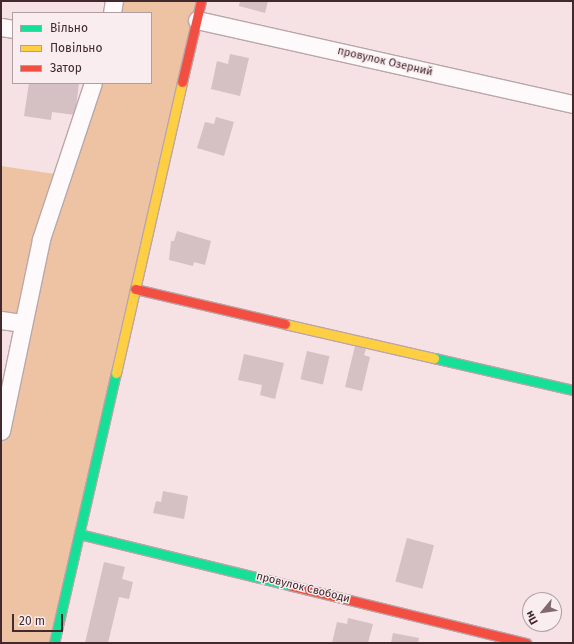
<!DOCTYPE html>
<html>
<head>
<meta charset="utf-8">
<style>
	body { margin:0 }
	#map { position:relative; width:574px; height:644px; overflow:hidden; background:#f6e1e4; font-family:"Fira Sans",sans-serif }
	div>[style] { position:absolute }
	.green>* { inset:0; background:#eec3a3 }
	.building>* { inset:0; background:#d5c0c4; transform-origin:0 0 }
	.roads { filter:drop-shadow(1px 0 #baa6a9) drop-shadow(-1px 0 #baa6a9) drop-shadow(0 1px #baa6a9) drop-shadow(0 -1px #baa6a9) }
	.street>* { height:17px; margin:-8.5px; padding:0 8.5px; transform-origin:8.5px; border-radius:8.5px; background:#fefafb }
	.fast>* { height:9px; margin:-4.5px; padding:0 4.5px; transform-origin:4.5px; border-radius:4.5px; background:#16e098 }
	.slow>* { height:9px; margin:-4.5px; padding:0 4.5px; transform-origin:4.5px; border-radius:4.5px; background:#ffcf43 }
	.jam>* { height:9px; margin:-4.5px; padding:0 4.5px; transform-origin:4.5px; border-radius:4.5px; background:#f24e42 }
	span { translate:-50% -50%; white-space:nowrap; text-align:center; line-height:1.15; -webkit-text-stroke:3px #faedef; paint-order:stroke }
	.street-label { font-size:11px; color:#42292e }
	.frame { position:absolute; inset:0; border:2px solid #42292e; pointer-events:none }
	.legend { position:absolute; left:12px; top:12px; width:140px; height:72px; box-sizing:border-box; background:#faedef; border:1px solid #b09fa2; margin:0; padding:5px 7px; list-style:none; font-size:12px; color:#42292e }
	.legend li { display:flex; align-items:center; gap:8px; height:20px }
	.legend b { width:20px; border:1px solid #b09fa2 }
	.north { position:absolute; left:522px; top:592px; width:40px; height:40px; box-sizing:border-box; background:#faedef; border:1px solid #b09fa2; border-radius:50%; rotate:241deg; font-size:11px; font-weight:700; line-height:16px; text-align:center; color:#42292e }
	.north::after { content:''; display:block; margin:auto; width:14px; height:18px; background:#81696e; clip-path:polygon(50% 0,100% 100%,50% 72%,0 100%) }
	.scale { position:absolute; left:12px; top:614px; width:51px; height:18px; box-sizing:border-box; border:2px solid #42292e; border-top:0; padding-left:5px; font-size:12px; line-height:14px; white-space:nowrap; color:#42292e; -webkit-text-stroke:3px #faedef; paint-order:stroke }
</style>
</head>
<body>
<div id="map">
	<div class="green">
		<i style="clip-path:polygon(114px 1px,201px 1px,54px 643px,1px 643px,1px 431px,23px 324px,1px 320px,1px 166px,62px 175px,93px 83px,151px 83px,151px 13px,112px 13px)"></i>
	</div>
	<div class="building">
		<i style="clip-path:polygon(240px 1px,268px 1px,265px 13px,239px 6px)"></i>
		<i style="clip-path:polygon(230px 54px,249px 58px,240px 96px,211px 89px,217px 61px,228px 64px)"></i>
		<i style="clip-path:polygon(29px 83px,79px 83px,75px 115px,52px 112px,51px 120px,24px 116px)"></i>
		<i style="clip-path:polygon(216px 117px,234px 122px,224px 156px,197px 148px,205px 122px,214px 124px)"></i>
		<i style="clip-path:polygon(177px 231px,211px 241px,205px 265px,194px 262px,193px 266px,169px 260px,171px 241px,174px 241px)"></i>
		<i style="clip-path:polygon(355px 346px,366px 349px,364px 355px,370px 357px,362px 391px,345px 387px)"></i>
		<i style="left:307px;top:351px;width:23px;height:29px;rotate:13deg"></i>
		<i style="clip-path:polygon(244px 354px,284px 363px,275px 399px,260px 395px,262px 385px,238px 380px)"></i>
		<i style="clip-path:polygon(163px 491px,188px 496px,184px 519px,153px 513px,156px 501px,161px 502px)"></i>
		<i style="left:407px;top:538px;width:28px;height:45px;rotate:15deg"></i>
		<i style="clip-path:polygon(104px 562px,125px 567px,122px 579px,133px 582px,129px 599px,119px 597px,108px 643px,85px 643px)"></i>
		<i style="clip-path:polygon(348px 618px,373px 624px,368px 643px,332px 643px,337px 622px,347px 624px)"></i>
		<i style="clip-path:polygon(393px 633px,419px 638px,418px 643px,391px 643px)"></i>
	</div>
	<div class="roads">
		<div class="street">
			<i style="left:112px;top:13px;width:12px;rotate:-81deg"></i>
			<i style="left:197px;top:20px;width:385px;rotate:12.6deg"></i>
			<i style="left:1px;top:27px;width:12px;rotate:9deg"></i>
			<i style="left:1px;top:320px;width:22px;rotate:8deg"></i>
			<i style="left:1px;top:431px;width:196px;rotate:-78.2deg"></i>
			<i style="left:41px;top:239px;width:164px;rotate:-71.6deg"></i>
		</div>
		<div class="fast">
			<i style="left:434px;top:358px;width:143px;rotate:13deg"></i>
			<i style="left:79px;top:534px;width:219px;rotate:13.7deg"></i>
			<i style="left:54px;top:643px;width:277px;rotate:-77.1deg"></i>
		</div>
		<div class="slow">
			<i style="left:285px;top:324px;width:153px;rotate:12.9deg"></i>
			<i style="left:116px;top:373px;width:298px;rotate:-77.2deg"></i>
		</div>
		<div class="jam">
			<i style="left:182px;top:82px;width:83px;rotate:-76.8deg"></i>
			<i style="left:135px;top:289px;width:154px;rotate:13.1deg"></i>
			<i style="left:292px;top:586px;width:241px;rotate:13.7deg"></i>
		</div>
	</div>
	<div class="street-label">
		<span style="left:385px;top:62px;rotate:13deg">провулок Озерний</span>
		<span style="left:303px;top:588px;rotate:14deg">провулок Свободи</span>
	</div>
	<div class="frame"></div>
	<ul class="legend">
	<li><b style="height:5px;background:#16e098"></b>Вільно</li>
	<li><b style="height:5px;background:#ffcf43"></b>Повільно</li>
	<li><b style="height:5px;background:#f24e42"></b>Затор</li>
	</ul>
	<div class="north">Пн</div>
	<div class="scale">20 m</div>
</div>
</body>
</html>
